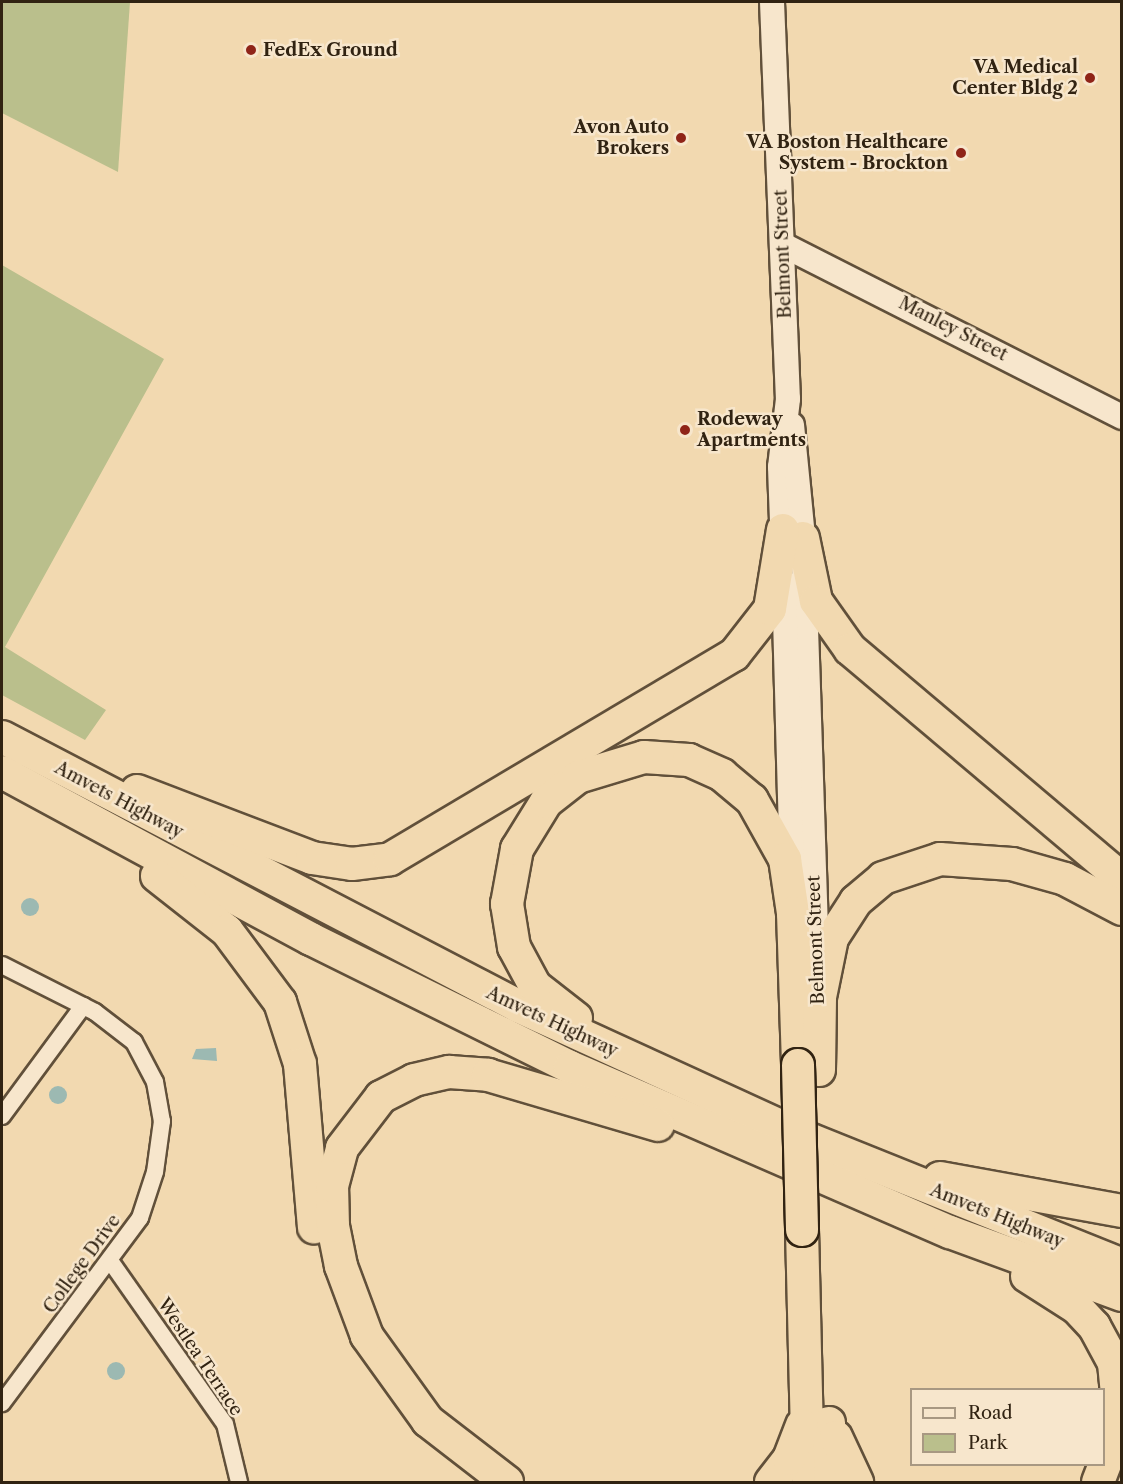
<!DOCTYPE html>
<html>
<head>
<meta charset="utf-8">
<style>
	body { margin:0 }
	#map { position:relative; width:1123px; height:1484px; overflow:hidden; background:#f2d9b0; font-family:"Libre Caslon Text",serif }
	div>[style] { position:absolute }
	.green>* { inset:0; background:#babf8c }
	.water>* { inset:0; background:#9cb9b2 }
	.round { border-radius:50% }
	.roads { filter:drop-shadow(2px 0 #61503a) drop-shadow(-2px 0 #61503a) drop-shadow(0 2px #61503a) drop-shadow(0 -2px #61503a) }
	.street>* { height:16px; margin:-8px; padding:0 8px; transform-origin:8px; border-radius:8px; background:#f7e6cc }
	.secondary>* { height:24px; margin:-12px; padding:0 12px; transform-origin:12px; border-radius:12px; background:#f7e6cc }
	.highway>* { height:32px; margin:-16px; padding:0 16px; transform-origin:16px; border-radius:16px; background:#f2d9b0 }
	.bridges { filter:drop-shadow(2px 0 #312312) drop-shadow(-2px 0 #312312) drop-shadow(0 2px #312312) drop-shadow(0 -2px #312312) }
	.highway-bridge>* { height:32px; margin:-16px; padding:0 16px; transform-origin:16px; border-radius:16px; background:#f2d9b0 }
	.dots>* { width:16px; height:16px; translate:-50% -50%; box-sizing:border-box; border:3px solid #f7e6cc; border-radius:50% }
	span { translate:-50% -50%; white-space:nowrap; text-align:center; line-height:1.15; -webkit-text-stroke:5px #f7e6cc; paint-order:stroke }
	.poi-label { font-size:18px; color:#312312; font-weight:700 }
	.left { translate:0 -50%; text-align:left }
	.right { translate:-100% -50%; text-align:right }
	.street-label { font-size:18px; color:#312312 }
	.frame { position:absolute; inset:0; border:3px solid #312312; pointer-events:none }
	.legend { position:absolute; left:910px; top:1388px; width:195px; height:78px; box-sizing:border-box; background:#f7e6cc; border:2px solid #a89882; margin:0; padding:8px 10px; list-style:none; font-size:18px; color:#312312 }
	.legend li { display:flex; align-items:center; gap:12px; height:30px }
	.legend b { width:30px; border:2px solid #a89882 }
</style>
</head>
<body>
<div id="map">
	<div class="green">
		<i style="clip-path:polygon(2px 2px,130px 2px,118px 172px,2px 113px)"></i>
		<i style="clip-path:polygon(2px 265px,164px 359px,5px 647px,106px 710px,85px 740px,2px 695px)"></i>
	</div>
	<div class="water">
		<i class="round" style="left:21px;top:898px;width:18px;height:18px"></i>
		<i style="clip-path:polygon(216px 1048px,217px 1061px,192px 1059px,196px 1049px)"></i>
		<i class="round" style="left:49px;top:1086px;width:18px;height:18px"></i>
		<i class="round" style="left:107px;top:1362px;width:18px;height:18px"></i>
	</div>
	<div class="roads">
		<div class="street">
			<i style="left:2px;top:965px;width:104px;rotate:26.8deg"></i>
			<i style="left:95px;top:1012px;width:49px;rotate:37.6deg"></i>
			<i style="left:134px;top:1042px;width:45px;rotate:62.3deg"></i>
			<i style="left:155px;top:1082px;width:40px;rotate:80deg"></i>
			<i style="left:162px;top:1121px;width:51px;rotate:97.8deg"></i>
			<i style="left:155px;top:1172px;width:48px;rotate:108.1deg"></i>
			<i style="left:140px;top:1218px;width:231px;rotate:126.7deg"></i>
			<i style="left:2px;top:1116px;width:137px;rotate:-53.6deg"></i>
			<i style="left:111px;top:1262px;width:198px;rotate:54.9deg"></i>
			<i style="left:225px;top:1424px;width:60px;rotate:76.4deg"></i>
		</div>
		<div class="secondary">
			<i style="left:772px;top:2px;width:397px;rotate:87.7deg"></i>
			<i style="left:788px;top:399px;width:68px;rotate:96.7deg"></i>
			<i style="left:780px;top:467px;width:80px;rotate:87.9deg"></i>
			<i style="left:783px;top:245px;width:380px;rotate:26.9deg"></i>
			<i style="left:792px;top:425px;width:114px;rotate:84.4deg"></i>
			<i style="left:803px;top:538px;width:433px;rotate:88.1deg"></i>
			<i style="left:784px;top:582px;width:289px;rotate:88.4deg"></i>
		</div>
		<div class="highway">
			<i style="left:803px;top:538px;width:64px;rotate:78.3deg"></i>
			<i style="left:816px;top:601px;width:59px;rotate:54.7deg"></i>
			<i style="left:850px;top:649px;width:356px;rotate:40.2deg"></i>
			<i style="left:2px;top:737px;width:582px;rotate:27.53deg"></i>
			<i style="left:518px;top:1006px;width:320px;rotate:24.6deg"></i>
			<i style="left:809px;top:1139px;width:337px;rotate:21.9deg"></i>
			<i style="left:2px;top:772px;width:351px;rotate:28.4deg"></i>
			<i style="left:311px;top:939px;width:289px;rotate:26.3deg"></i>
			<i style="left:570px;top:1067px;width:414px;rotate:23.5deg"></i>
			<i style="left:950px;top:1232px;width:183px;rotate:20.1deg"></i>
			<i style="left:137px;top:791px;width:187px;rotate:20.9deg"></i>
			<i style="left:312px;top:858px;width:40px;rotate:8.5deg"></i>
			<i style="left:352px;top:864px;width:38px;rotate:-7deg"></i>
			<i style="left:390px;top:859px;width:400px;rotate:-30.7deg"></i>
			<i style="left:734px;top:655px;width:58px;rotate:-52deg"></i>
			<i style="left:770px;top:609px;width:80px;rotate:-80.7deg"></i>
			<i style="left:157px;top:876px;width:89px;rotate:38.2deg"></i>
			<i style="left:227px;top:931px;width:89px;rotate:53.3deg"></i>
			<i style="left:280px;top:1002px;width:65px;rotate:72.1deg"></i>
			<i style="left:300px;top:1064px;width:164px;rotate:85.1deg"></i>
			<i style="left:576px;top:1018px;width:52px;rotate:-142deg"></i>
			<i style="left:535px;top:986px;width:44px;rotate:-118.3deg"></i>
			<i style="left:514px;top:947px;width:44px;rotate:-99.2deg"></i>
			<i style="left:507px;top:904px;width:56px;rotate:-79.7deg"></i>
			<i style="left:517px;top:849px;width:55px;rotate:-58.3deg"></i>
			<i style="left:546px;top:802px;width:41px;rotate:-38deg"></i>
			<i style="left:578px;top:777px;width:69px;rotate:-16.9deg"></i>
			<i style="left:644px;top:757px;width:45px;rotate:3.8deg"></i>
			<i style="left:689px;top:760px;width:36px;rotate:24deg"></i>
			<i style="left:722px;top:775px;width:39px;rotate:40deg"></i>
			<i style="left:752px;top:800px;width:68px;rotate:60.8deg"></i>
			<i style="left:785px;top:859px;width:55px;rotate:81.6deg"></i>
			<i style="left:793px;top:913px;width:152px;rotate:88.1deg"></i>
			<i style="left:819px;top:1070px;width:73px;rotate:-89.2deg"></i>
			<i style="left:820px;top:997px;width:60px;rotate:-78.5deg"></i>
			<i style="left:832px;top:938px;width:44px;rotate:-57deg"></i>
			<i style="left:856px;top:901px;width:35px;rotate:-40deg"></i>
			<i style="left:883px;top:878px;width:60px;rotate:-18.4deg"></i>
			<i style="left:940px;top:859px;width:72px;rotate:4deg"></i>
			<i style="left:1012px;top:864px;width:55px;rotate:15.8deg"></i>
			<i style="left:1065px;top:879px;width:64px;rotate:27.8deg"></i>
			<i style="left:940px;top:1178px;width:185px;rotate:10.3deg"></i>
			<i style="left:802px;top:1230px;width:252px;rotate:88.6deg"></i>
			<i style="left:1027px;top:1276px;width:59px;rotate:32.6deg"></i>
			<i style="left:1077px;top:1308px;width:25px;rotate:47deg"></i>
			<i style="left:1094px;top:1326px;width:42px;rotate:61.6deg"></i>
			<i style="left:1114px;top:1363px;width:62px;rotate:84.5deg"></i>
			<i style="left:1120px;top:1425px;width:61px;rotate:111.1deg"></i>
			<i style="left:829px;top:1423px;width:59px;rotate:88.1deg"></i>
			<i style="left:836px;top:1437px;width:50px;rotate:65deg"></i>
			<i style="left:507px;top:1482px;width:100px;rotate:-142.3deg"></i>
			<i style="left:428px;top:1421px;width:105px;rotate:-125.7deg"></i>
			<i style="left:367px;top:1336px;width:75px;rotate:-110.4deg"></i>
			<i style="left:341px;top:1266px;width:41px;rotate:-101.3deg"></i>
			<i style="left:333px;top:1226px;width:40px;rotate:-91.4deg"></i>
			<i style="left:332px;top:1186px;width:39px;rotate:-75deg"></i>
			<i style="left:342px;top:1148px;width:64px;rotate:-52.6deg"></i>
			<i style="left:381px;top:1097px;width:37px;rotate:-27deg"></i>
			<i style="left:414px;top:1080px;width:36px;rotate:-13deg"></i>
			<i style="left:449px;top:1072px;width:39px;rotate:4deg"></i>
			<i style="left:488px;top:1075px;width:177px;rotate:16.4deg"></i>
			<i style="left:771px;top:1482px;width:29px;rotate:-52deg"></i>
			<i style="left:789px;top:1459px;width:36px;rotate:-69deg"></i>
		</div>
	</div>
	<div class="bridges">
		<div class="highway-bridge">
			<i style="left:798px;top:1065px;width:165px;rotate:88.6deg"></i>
		</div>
	</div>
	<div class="dots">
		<i style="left:251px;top:50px;background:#8f2418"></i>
		<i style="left:1090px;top:78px;background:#8f2418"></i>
		<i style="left:681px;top:138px;background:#8f2418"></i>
		<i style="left:961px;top:153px;background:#8f2418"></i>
		<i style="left:685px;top:430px;background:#8f2418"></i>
	</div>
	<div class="poi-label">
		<span class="left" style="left:263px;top:50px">FedEx Ground</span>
		<span class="right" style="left:1078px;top:78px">VA Medical<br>Center Bldg 2</span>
		<span class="right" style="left:669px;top:138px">Avon Auto<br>Brokers</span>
		<span class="right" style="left:948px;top:153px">VA Boston Healthcare<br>System - Brockton</span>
		<span class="left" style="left:697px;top:430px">Rodeway<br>Apartments</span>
	</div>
	<div class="street-label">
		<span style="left:783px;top:254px;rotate:-92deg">Belmont Street</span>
		<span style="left:953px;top:329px;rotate:27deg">Manley Street</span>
		<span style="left:119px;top:800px;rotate:28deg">Amvets Highway</span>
		<span style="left:816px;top:940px;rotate:-92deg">Belmont Street</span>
		<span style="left:552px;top:1022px;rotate:25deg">Amvets Highway</span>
		<span style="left:997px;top:1216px;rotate:22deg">Amvets Highway</span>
		<span style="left:82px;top:1264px;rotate:-54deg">College Drive</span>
		<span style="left:200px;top:1357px;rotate:56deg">Westlea Terrace</span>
	</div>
	<div class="frame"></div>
	<ul class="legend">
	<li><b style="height:8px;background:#f7e6cc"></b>Road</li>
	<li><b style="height:16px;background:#babf8c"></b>Park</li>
	</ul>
</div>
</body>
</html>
